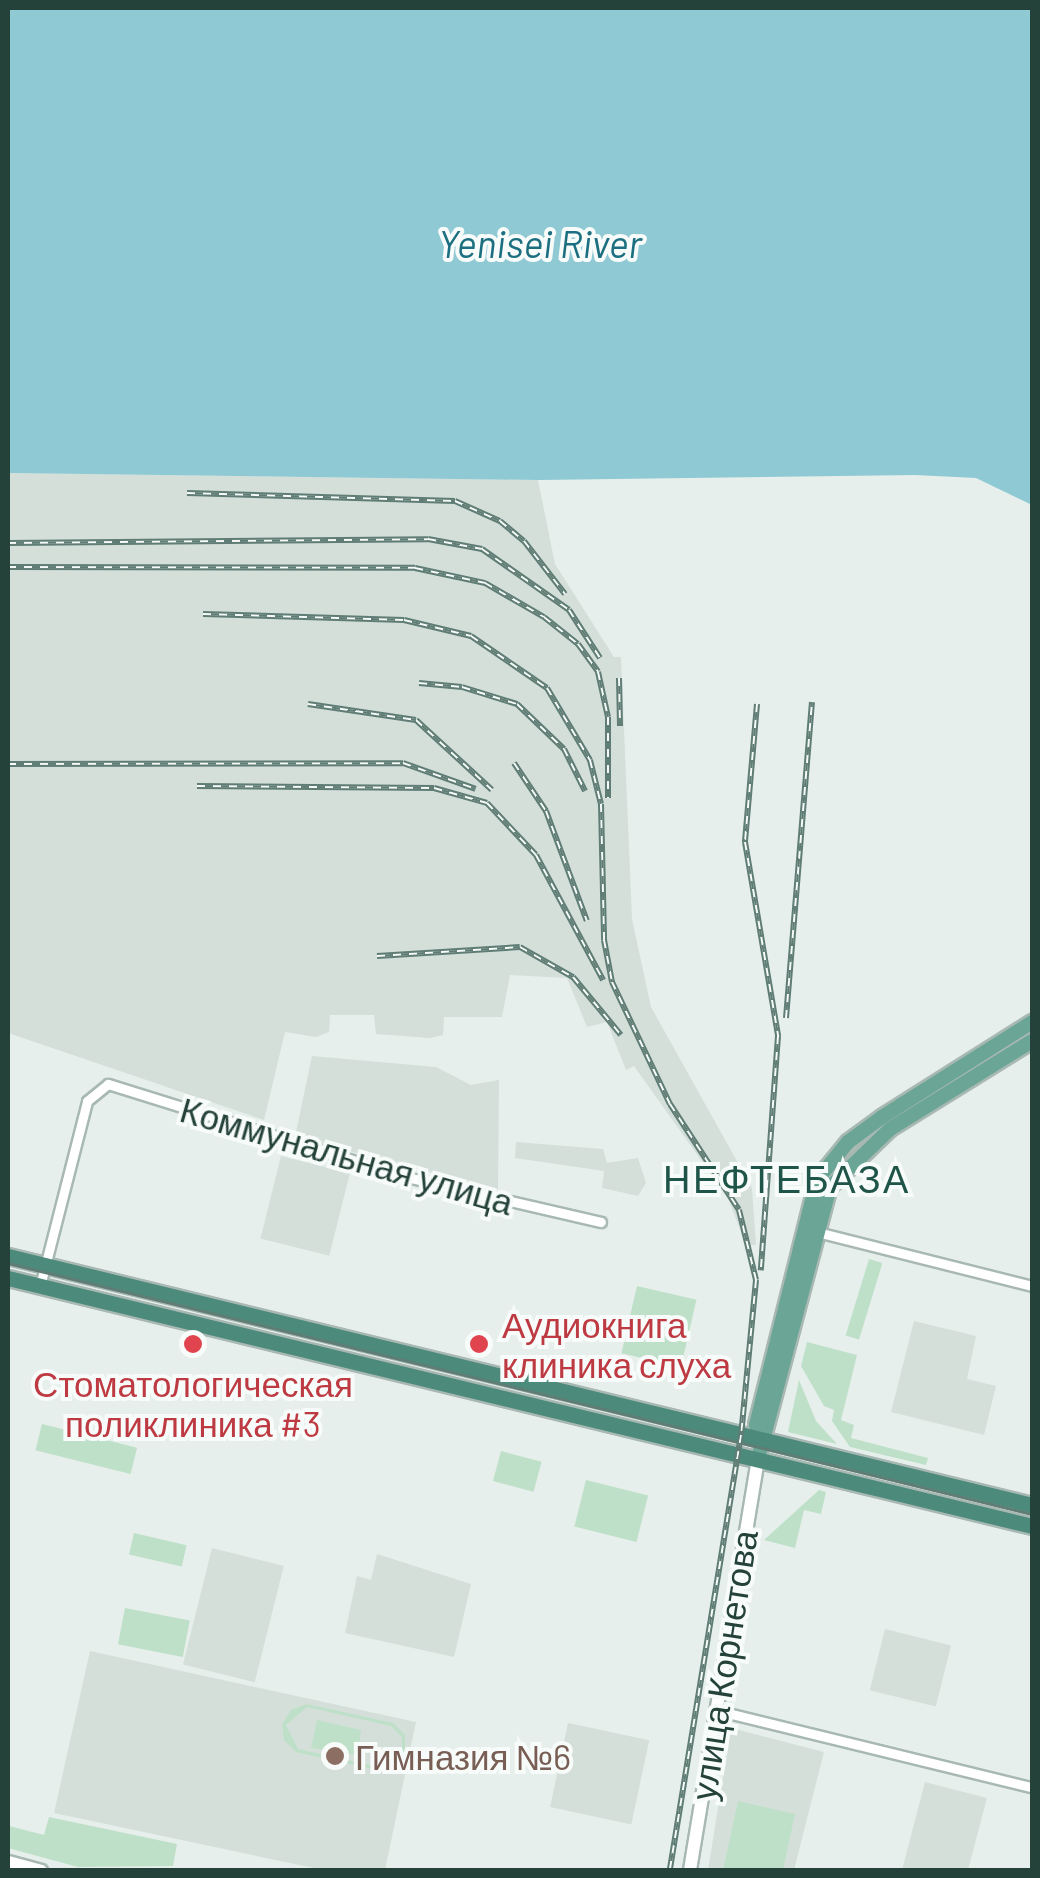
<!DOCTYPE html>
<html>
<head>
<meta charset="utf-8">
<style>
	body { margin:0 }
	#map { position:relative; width:1040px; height:1878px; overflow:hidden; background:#e6efeb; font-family:Barlow,sans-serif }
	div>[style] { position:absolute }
	.built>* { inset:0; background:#d4dfda; transform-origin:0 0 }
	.green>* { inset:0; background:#bfe0c8; transform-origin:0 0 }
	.water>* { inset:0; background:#8ec9d4 }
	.roads { filter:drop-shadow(2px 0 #a8b8b2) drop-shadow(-2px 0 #a8b8b2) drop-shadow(0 2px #a8b8b2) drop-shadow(0 -2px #a8b8b2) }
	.minor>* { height:9px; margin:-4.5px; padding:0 4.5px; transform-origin:4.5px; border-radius:4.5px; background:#fff }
	.tertiary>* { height:11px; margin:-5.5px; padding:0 5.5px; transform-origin:5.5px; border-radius:5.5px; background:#fff }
	.secondary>* { height:12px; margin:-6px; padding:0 6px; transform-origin:6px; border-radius:6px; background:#fff }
	.primary>* { height:14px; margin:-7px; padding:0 7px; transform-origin:7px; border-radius:7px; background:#6aa596 }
	.trunk>* { height:15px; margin:-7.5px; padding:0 7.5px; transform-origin:7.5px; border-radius:7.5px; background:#4c8a7c }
	.tram>* { height:2.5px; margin:-1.25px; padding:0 1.25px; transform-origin:1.25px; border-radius:1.25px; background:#5f7d75 }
	.rail>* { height:6px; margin-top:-3px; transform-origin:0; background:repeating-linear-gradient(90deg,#f7fbf9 0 8px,#5f7d75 0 16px); box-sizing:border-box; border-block:2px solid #5f7d75 }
	.dots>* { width:28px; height:28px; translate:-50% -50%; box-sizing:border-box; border:5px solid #f7fbf9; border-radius:50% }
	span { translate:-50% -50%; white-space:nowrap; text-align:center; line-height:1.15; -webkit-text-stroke:8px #f7fbf9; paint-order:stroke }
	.street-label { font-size:35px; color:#24423a }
	.health-label { font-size:35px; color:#be3a42 }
	.left { translate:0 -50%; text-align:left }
	.education-label { font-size:35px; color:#785e54 }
	.water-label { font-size:38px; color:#1c6f80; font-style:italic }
	.neighbourhood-label { font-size:38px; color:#1f5548; letter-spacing:2.5px }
	.frame { position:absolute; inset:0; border:10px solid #24423a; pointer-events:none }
</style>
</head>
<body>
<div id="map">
	<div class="built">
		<i style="clip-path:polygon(8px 473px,538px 480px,555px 564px,614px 657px,621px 657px,632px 919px,651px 1007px,752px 1188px,756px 1245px,746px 1245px,728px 1198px,634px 1066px,626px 1070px,607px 1022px,587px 1027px,567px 978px,510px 975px,502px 1017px,444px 1017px,443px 1035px,430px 1038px,376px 1034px,374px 1015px,330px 1015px,329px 1032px,316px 1037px,285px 1032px,264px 1120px,8px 1033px)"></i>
		<i style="clip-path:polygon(312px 1056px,436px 1067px,471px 1085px,499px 1080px,498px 1190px,295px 1137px)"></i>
		<i style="clip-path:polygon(516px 1142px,603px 1149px,607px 1163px,638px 1158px,646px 1183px,638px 1196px,602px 1188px,604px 1171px,515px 1158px)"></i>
		<i style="left:281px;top:1156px;width:71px;height:85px;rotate:14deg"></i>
		<i style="clip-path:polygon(914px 1321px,976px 1336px,967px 1379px,996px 1386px,984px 1435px,891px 1412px)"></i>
		<i style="left:212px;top:1548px;width:74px;height:120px;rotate:14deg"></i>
		<i style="clip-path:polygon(377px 1554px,471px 1584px,454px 1657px,345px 1633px,357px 1576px,371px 1580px)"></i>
		<i style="left:885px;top:1629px;width:68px;height:63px;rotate:14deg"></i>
		<i style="clip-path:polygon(90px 1651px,416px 1722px,385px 1870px,323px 1870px,54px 1813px)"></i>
		<i style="left:568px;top:1723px;width:83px;height:86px;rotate:12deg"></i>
		<i style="clip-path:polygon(731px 1728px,824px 1752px,794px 1870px,708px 1870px)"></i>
		<i style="clip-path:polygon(925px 1782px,987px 1798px,968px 1870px,902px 1870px)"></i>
	</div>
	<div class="green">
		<i style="left:869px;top:1259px;width:14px;height:80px;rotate:17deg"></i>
		<i style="left:637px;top:1286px;width:61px;height:69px;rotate:13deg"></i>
		<i style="clip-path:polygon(807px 1342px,857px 1355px,841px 1420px,854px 1425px,851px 1438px,928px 1458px,926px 1465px,850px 1447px,832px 1421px,834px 1410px,824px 1406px,801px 1366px)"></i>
		<i style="clip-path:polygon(799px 1380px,816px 1421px,837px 1444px,788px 1432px)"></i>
		<i style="left:42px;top:1424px;width:98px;height:27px;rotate:14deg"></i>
		<i style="left:501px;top:1451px;width:42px;height:31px;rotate:15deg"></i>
		<i style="left:586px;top:1480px;width:64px;height:48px;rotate:14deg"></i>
		<i style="clip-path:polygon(819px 1490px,826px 1492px,821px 1514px,804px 1510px,795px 1548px,764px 1540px)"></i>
		<i style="left:134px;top:1533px;width:54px;height:22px;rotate:13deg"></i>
		<i style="left:125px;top:1608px;width:66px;height:37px;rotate:11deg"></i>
		<i style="clip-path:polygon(evenodd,307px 1704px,393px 1723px,405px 1735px,405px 1757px,382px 1771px,296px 1752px,284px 1740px,282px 1724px,291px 1710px,307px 1704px,307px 1707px,391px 1726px,402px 1737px,402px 1755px,382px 1768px,298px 1749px,286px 1725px,307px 1707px)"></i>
		<i style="clip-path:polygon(317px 1720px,361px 1730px,358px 1755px,311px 1748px)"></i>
		<i style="clip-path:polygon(738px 1801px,795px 1814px,783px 1870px,723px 1870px)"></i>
		<i style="clip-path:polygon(49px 1817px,177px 1844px,173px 1866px,78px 1867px,8px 1848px,9px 1826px,44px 1835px)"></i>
	</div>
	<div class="water">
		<i style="clip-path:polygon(8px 8px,1032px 8px,1032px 505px,976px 478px,915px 475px,538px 480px,8px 473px)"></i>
	</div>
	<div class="roads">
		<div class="minor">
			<i style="left:817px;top:1232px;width:222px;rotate:14.1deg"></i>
			<i style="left:40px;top:1286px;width:191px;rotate:-75.7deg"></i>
			<i style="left:87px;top:1101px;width:27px;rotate:-39deg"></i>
			<i style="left:108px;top:1084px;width:312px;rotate:17.3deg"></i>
			<i style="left:406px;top:1177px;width:200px;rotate:13deg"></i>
			<i style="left:715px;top:1710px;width:326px;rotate:13.7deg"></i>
		</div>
		<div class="tertiary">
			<i style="left:8px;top:1861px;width:34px;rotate:15deg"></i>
		</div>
		<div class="secondary">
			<i style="left:690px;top:1870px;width:417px;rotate:-80.6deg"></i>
		</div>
		<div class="primary">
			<i style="left:762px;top:1440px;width:16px;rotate:-112deg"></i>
			<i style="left:756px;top:1425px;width:252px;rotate:-76deg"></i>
			<i style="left:817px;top:1180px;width:49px;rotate:-50.8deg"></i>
			<i style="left:848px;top:1142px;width:42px;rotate:-36.3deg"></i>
			<i style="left:882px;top:1117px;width:178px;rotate:-32.3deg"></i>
			<i style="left:758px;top:1459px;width:281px;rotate:-75.2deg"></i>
			<i style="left:830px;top:1187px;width:83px;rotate:-44deg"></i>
			<i style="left:890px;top:1129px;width:167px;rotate:-31.8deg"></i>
		</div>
		<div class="trunk">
			<i style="left:8px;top:1256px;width:1054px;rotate:13.67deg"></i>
			<i style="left:8px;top:1278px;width:1054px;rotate:13.61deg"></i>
		</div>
	</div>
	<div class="tram">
		<i style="left:8px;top:1263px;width:1054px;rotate:13.77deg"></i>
	</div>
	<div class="rail">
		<i style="left:187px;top:493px;width:268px;rotate:1.7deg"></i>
		<i style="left:455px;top:501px;width:49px;rotate:24deg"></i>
		<i style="left:500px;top:521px;width:31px;rotate:40deg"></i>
		<i style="left:524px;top:541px;width:67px;rotate:52.3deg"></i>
		<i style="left:8px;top:543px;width:420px;rotate:-0.5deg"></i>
		<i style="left:428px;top:539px;width:55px;rotate:10.5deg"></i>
		<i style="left:482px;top:549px;width:106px;rotate:35deg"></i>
		<i style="left:569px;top:610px;width:57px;rotate:57.1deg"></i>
		<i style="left:8px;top:567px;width:407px;rotate:0.1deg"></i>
		<i style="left:415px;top:568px;width:72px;rotate:12.1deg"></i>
		<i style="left:485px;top:583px;width:68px;rotate:30deg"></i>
		<i style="left:544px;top:617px;width:43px;rotate:38.5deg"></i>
		<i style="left:578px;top:644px;width:34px;rotate:54deg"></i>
		<i style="left:598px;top:672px;width:46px;rotate:77.5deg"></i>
		<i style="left:608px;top:717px;width:81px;rotate:90deg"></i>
		<i style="left:203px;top:614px;width:201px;rotate:1.7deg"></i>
		<i style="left:404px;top:620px;width:69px;rotate:13.4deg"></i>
		<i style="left:471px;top:636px;width:92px;rotate:34.4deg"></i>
		<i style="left:547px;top:688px;width:84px;rotate:59.2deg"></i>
		<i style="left:590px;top:760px;width:45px;rotate:76deg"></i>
		<i style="left:601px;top:804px;width:136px;rotate:88.7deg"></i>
		<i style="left:604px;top:940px;width:43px;rotate:79.2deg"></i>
		<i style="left:612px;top:982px;width:135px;rotate:64.6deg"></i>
		<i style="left:670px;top:1104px;width:126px;rotate:56.9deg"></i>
		<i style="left:739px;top:1210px;width:72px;rotate:76.3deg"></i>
		<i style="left:756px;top:1280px;width:156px;rotate:95.5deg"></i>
		<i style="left:741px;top:1435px;width:441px;rotate:99.3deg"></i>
		<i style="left:619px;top:678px;width:48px;rotate:88.8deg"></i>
		<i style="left:419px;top:683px;width:43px;rotate:5.3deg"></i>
		<i style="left:462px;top:687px;width:58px;rotate:17.2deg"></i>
		<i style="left:517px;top:704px;width:65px;rotate:43.8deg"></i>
		<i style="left:564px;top:749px;width:47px;rotate:63.4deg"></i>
		<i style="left:308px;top:704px;width:109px;rotate:8.4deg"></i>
		<i style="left:416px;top:720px;width:103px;rotate:42.6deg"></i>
		<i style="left:757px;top:704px;width:139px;rotate:95deg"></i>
		<i style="left:745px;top:842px;width:197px;rotate:80.3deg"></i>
		<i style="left:778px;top:1036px;width:235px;rotate:94.2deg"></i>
		<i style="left:514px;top:763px;width:58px;rotate:56.3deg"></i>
		<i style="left:546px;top:811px;width:117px;rotate:69.6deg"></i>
		<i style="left:8px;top:764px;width:395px;rotate:-0.1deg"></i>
		<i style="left:403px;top:763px;width:77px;rotate:19.6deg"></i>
		<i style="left:197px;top:786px;width:237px;rotate:0.5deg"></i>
		<i style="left:434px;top:788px;width:55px;rotate:15.8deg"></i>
		<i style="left:487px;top:803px;width:71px;rotate:46.7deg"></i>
		<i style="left:536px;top:855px;width:142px;rotate:61.8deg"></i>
		<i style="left:377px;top:956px;width:143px;rotate:-3.6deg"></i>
		<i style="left:520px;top:947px;width:61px;rotate:29.5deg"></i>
		<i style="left:573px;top:977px;width:75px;rotate:50.4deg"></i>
		<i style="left:786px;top:1018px;width:317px;rotate:-85.3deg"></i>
	</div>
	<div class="dots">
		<i style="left:193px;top:1344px;background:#e0444e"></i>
		<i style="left:479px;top:1344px;background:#e0444e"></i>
		<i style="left:335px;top:1756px;background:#8d6e63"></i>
	</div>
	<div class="street-label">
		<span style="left:347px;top:1155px;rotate:16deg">Коммунальная улица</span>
		<span style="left:723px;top:1665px;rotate:-81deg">улица Корнетова</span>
	</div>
	<div class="health-label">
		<span class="left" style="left:502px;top:1344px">Аудиокнига<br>клиника слуха</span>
		<span style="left:193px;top:1403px">Стоматологическая<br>поликлиника #3</span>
	</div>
	<div class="education-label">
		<span class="left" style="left:355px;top:1756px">Гимназия №6</span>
	</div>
	<div class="water-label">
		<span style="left:540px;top:244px">Yenisei River</span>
	</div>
	<div class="neighbourhood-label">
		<span style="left:787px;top:1179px">НЕФТЕБАЗА</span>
	</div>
	<div class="frame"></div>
</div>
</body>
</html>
